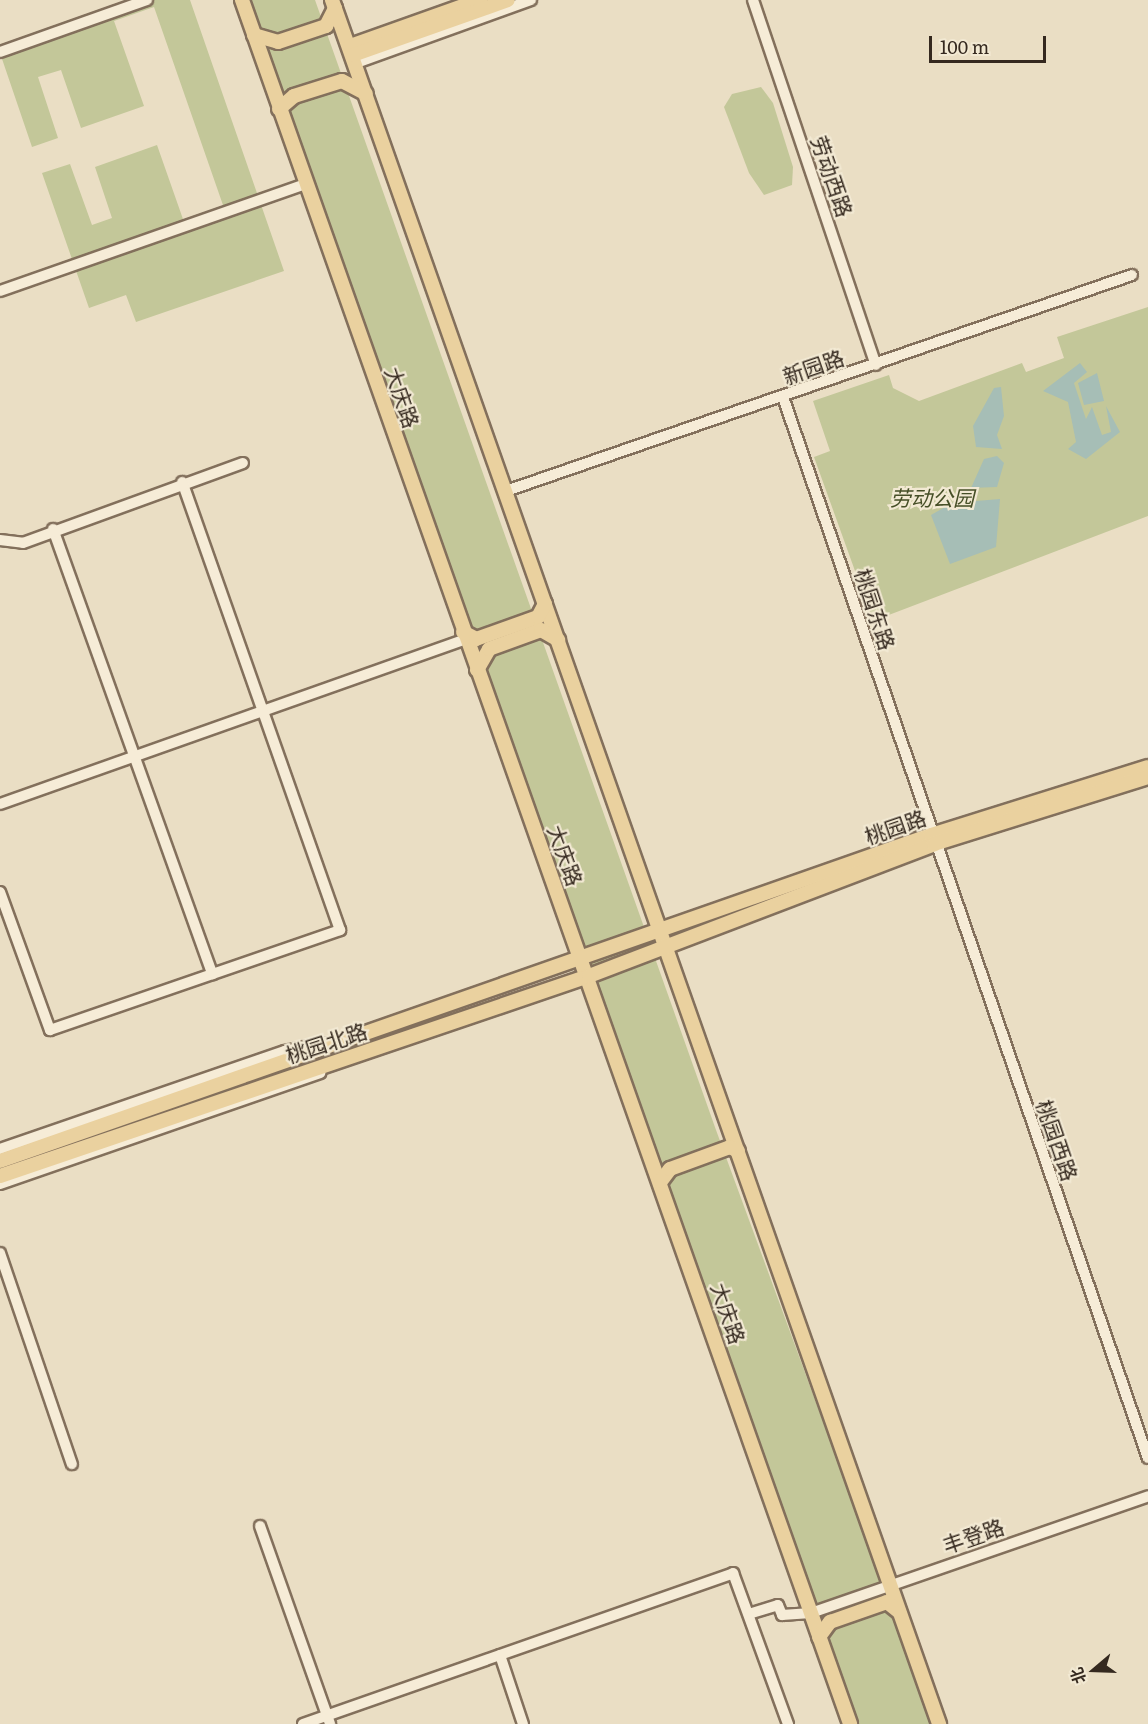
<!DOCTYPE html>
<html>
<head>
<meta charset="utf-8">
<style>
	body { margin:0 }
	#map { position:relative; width:1148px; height:1724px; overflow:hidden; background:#eadec4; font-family:Literata,"Noto Sans SC",serif }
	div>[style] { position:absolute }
	.green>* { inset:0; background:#c3c799 }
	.water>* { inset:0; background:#a6beb6 }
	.roads { filter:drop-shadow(2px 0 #83705c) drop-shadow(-2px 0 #83705c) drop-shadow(0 2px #83705c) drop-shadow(0 -2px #83705c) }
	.minor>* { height:10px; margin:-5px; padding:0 5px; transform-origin:5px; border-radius:5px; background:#f6ecd7 }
	.major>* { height:14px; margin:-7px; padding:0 7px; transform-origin:7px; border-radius:7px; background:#ead19f }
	span { translate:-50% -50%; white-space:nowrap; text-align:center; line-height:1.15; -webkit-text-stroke:4.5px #f2e9d3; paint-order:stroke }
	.street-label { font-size:21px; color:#35291f }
	.park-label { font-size:21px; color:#464f27; font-style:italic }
	.north { position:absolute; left:1064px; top:1640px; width:60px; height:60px; -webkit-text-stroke:4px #f2e9d3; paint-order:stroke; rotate:251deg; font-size:16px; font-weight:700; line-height:24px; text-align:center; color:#35291f }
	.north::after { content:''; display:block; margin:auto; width:21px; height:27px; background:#35291f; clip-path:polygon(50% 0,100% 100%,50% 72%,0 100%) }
	.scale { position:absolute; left:929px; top:36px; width:117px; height:27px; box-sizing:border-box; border:3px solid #35291f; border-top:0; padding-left:8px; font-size:18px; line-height:21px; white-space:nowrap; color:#35291f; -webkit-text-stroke:4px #f2e9d3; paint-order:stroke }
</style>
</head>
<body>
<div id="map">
	<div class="green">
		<i style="clip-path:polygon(152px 0,190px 0,284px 271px,136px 322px,126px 295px,89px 308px,42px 173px,70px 164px,92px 225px,112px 218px,95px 167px,157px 145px,184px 222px,224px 208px,154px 7px,114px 21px,144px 106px,81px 128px,61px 70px,38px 77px,58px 138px,32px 147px,0 53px)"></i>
		<i style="clip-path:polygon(249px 0,315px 0,716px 1130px,934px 1724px,857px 1724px)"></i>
		<i style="clip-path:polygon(761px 87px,773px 103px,793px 167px,792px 185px,764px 195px,749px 173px,724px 107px,732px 94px)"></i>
		<i style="clip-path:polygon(1148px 307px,1148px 516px,873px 621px,814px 457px,830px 451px,813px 401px,889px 375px,893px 388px,919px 401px,1022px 363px,1026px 372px,1064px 358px,1057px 337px)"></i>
	</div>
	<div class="water">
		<i style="clip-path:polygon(1080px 363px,1087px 372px,1074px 383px,1086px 419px,1092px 407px,1102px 435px,1111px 432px,1106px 406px,1120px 432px,1086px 459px,1068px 449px,1076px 442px,1068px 402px,1043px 391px)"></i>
		<i style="clip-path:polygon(1097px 373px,1104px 401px,1084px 405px,1078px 383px)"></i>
		<i style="clip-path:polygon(1001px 387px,1004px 416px,997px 435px,1002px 449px,976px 447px,973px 426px,994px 388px)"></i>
		<i style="clip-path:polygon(997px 456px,1004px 463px,997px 487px,971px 488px,984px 459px)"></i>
		<i style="clip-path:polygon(1000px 499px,996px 547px,950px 564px,931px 515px,952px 503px)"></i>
	</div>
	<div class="roads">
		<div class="minor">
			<i style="left:753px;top:0;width:385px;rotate:71.4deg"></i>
			<i style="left:0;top:52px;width:156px;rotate:-19.5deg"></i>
			<i style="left:356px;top:63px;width:186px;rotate:-19.8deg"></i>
			<i style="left:0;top:291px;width:324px;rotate:-19.3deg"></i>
			<i style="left:783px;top:397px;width:1122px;rotate:71.02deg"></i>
			<i style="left:506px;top:491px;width:662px;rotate:-19.04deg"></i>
			<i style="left:53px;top:529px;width:473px;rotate:70.3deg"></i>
			<i style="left:0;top:540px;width:23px;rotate:7deg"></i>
			<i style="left:23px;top:543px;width:234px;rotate:-20deg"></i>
			<i style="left:0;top:804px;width:494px;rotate:-19.5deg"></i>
			<i style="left:0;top:892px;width:147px;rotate:70.1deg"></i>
			<i style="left:50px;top:1030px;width:307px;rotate:-19deg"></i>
			<i style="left:340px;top:930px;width:475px;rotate:-109.4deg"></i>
			<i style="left:0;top:1149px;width:301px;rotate:-19deg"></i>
			<i style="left:285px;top:1051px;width:39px;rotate:-12deg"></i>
			<i style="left:0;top:1184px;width:339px;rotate:-19.1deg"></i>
			<i style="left:0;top:1253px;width:223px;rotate:71.2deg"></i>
			<i style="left:260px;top:1526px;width:210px;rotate:70.5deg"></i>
			<i style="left:752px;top:1613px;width:27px;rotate:-17deg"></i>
			<i style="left:778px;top:1605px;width:11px;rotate:68deg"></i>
			<i style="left:782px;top:1615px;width:29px;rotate:-4deg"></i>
			<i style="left:811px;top:1613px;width:357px;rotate:-19.1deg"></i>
			<i style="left:500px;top:1655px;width:73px;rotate:71.6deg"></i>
			<i style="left:303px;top:1724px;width:456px;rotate:-19.3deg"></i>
			<i style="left:733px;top:1573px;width:161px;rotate:70deg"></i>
		</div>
		<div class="major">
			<i style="left:242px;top:0;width:1828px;rotate:70.57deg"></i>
			<i style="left:332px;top:0;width:1828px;rotate:70.6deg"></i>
			<i style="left:254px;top:35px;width:25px;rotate:16deg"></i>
			<i style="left:278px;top:42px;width:51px;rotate:-18.4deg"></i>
			<i style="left:326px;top:26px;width:20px;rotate:-63deg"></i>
			<i style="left:350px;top:46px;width:138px;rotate:-19.5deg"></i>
			<i style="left:353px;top:55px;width:164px;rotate:-19.5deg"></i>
			<i style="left:279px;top:109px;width:20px;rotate:-41deg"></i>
			<i style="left:294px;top:96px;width:50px;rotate:-17.4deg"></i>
			<i style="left:342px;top:81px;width:27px;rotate:28deg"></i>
			<i style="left:463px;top:632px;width:15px;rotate:28deg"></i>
			<i style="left:476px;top:639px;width:66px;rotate:-19.5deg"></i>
			<i style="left:538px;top:617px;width:15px;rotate:-62deg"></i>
			<i style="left:477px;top:670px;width:24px;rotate:-60deg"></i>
			<i style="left:489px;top:649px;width:55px;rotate:-20.1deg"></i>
			<i style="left:541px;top:630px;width:20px;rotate:30deg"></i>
			<i style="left:0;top:1161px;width:986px;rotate:-19.3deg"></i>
			<i style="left:931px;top:835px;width:227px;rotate:-17.4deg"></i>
			<i style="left:0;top:1176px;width:622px;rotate:-18.76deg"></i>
			<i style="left:589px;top:976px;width:369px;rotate:-20.9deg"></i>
			<i style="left:934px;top:844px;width:224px;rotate:-17.4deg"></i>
			<i style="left:661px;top:1181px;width:15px;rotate:-53deg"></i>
			<i style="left:670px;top:1169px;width:64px;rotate:-20.1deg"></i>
			<i style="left:730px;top:1147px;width:9px;rotate:27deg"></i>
			<i style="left:819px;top:1637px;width:19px;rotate:-54deg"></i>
			<i style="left:830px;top:1622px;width:60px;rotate:-19.3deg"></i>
			<i style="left:887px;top:1602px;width:14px;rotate:39deg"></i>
		</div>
	</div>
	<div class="street-label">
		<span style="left:833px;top:176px;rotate:71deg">劳动西路</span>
		<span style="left:813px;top:366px;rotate:-19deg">新园路</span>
		<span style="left:403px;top:397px;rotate:71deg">大庆路</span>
		<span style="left:876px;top:609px;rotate:72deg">桃园东路</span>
		<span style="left:895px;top:826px;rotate:-19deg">桃园路</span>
		<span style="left:566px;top:855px;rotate:70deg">大庆路</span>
		<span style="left:326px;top:1042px;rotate:-18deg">桃园北路</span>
		<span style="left:1058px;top:1140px;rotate:71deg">桃园西路</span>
		<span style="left:729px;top:1313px;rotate:71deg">大庆路</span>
		<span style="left:973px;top:1535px;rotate:-19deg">丰登路</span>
	</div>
	<div class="park-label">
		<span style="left:932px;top:497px">劳动公园</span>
	</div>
	<div class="north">北</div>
	<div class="scale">100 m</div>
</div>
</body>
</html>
